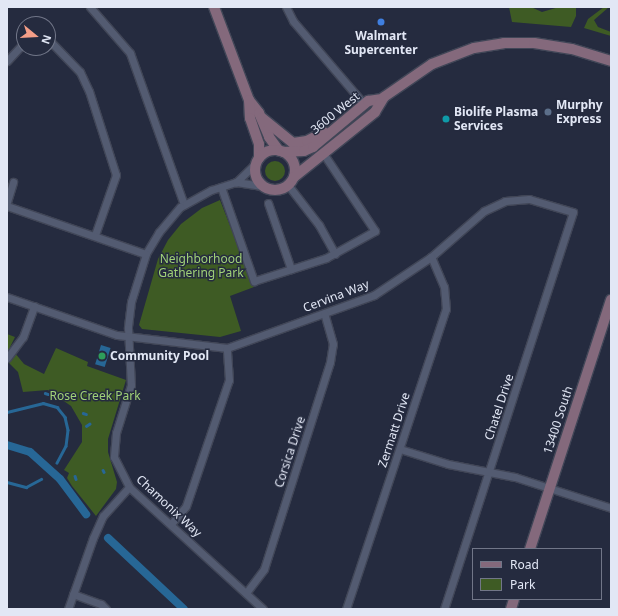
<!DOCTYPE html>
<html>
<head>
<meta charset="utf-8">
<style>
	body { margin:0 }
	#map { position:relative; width:618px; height:616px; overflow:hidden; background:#252b3f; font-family:"Noto Sans",sans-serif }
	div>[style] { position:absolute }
	.green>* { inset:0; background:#3e5b24 }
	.round { border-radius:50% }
	.water>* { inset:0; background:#276796; transform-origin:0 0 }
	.stream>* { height:2.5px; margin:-1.25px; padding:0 1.25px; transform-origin:1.25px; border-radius:1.25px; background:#276796 }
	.canal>* { height:8px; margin:-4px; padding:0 4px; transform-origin:4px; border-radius:4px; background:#276796 }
	.roads { filter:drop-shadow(1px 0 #414657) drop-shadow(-1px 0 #414657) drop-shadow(0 1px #414657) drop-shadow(0 -1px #414657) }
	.street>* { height:7px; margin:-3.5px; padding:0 3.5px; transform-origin:3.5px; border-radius:3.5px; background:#535b71 }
	.secondary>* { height:10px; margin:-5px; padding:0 5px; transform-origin:5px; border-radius:5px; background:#84697c }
	.secondary>.ring { margin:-5px; padding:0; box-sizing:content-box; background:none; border:10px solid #84697c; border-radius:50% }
	.dots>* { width:11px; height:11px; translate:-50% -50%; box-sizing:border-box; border:2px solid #252b3f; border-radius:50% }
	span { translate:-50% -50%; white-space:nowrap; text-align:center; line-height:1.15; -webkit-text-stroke:3px #252b3f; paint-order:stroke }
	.poi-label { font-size:12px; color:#e2e7f5; font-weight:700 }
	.left { translate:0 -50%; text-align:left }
	.street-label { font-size:12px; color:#e2e7f5 }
	.park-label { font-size:12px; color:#a1d278 }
	.frame { position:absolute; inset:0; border:8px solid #e2e7f5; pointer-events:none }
	.legend { position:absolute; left:472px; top:548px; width:130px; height:52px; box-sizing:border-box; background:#252b3f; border:1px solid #717688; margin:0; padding:5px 7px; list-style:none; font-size:12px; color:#e2e7f5 }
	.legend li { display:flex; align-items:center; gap:8px; height:20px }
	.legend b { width:20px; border:1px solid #717688 }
	.north { position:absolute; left:16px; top:16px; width:40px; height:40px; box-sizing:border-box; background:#252b3f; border:1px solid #717688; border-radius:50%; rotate:108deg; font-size:11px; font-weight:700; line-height:16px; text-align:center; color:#e2e7f5 }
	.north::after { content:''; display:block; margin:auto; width:14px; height:18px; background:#f49e87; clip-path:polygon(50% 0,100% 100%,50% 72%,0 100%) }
</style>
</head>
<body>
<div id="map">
	<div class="green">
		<i style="clip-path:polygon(509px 7px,531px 7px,542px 12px,559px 7px,576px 7px,576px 16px,571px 27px,512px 22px)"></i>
		<i style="clip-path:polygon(604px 7px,609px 7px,594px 20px,598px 27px,611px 32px,611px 36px,584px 28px,588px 19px)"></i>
		<i class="round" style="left:265px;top:161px;width:20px;height:20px"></i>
		<i style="clip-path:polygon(220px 200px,254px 287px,230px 296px,241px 331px,220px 337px,142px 329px,139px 325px,158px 259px,168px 240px,181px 224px,202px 208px)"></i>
		<i style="clip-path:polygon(7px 334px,15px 337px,10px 347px,24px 364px,44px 374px,56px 348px,88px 362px,87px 366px,126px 380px,108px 439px,108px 452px,117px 482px,116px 489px,96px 516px,72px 486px,67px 478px,69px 473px,64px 470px,82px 442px,82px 425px,71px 406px,48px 390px,23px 392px,18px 372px,7px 361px)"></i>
	</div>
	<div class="water">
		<i style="left:101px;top:345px;width:10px;height:20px;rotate:17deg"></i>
	</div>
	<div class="stream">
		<i style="left:45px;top:393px;width:3px;rotate:18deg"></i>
		<i style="left:7px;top:412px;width:37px;rotate:-14deg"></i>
		<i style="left:43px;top:403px;width:15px;rotate:16deg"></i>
		<i style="left:57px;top:407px;width:13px;rotate:51deg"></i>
		<i style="left:65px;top:417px;width:13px;rotate:77deg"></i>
		<i style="left:68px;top:430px;width:16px;rotate:97deg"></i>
		<i style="left:66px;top:446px;width:19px;rotate:118deg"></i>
		<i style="left:83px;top:413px;width:3px;rotate:18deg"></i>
		<i style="left:86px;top:426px;width:4px;rotate:-34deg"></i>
		<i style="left:103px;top:470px;width:2px;rotate:63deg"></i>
		<i style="left:75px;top:476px;width:3px;rotate:72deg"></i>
		<i style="left:7px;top:482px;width:20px;rotate:15deg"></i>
		<i style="left:26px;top:487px;width:17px;rotate:-28deg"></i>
	</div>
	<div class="canal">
		<i style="left:7px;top:445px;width:24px;rotate:17deg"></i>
		<i style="left:30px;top:452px;width:40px;rotate:42deg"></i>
		<i style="left:60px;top:479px;width:44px;rotate:53.4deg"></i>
		<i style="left:108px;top:538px;width:104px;rotate:43.1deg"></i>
	</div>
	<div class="roads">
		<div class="street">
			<i style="left:90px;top:7px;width:61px;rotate:49deg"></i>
			<i style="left:130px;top:53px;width:161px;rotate:70.4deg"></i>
			<i style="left:286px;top:7px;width:16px;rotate:63deg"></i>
			<i style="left:293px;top:21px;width:109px;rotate:49.5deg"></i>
			<i style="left:48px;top:39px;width:46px;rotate:45.9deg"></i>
			<i style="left:80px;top:72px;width:21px;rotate:65deg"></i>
			<i style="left:89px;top:91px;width:88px;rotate:72.2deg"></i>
			<i style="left:116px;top:175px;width:64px;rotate:109.3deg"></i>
			<i style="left:7px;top:61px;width:25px;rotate:-47deg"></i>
			<i style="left:256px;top:163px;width:28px;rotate:136deg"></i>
			<i style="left:236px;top:182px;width:26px;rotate:162deg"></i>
			<i style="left:211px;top:190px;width:35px;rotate:151deg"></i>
			<i style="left:180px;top:207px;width:33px;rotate:130deg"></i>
			<i style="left:159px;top:232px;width:26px;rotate:121deg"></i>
			<i style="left:146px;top:254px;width:50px;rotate:107.4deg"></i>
			<i style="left:131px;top:302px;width:26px;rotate:97deg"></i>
			<i style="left:128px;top:328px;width:57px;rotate:87deg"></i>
			<i style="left:131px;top:385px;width:50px;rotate:107.4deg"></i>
			<i style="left:116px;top:433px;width:24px;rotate:95deg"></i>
			<i style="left:114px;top:457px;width:34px;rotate:63deg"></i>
			<i style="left:129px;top:487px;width:181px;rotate:42.3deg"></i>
			<i style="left:236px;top:182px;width:26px;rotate:9deg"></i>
			<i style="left:288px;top:185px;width:51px;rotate:52.2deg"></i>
			<i style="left:319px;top:225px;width:33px;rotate:61deg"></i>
			<i style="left:221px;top:187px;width:100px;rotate:70.7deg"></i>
			<i style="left:254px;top:281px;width:76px;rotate:-17.7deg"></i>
			<i style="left:326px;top:258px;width:56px;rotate:-28.9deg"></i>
			<i style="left:375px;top:231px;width:94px;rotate:-123.7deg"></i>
			<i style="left:7px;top:202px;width:21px;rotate:-73deg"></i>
			<i style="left:268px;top:203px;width:70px;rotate:70.8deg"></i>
			<i style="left:7px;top:206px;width:147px;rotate:19.1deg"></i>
			<i style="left:7px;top:297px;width:116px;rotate:19.1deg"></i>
			<i style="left:117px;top:335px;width:111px;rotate:6.7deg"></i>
			<i style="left:227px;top:348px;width:156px;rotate:-19.8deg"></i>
			<i style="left:374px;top:295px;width:69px;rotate:-33.7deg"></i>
			<i style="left:431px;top:257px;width:70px;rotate:-41deg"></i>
			<i style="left:484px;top:211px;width:23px;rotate:-25deg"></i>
			<i style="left:505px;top:201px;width:24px;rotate:-5deg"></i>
			<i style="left:529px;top:199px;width:46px;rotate:16.5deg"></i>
			<i style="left:573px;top:212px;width:417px;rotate:108deg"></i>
			<i style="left:7px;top:358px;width:26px;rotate:-53deg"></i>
			<i style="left:23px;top:337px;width:33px;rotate:-70deg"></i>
			<i style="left:400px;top:449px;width:50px;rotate:17.4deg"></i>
			<i style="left:448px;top:464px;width:68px;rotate:11deg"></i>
			<i style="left:515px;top:477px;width:101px;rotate:17.9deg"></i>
			<i style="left:171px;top:524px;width:23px;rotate:-50deg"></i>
			<i style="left:186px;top:506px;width:133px;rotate:-71.2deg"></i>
			<i style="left:229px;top:380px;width:32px;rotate:-94deg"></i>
			<i style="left:246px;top:593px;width:30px;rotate:-53deg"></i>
			<i style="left:264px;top:569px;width:217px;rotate:-72.3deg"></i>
			<i style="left:330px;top:362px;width:18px;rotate:-81deg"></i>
			<i style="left:333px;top:344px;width:32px;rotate:-106deg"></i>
			<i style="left:73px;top:594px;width:30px;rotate:20deg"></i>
			<i style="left:101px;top:604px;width:7px;rotate:45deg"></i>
			<i style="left:68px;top:609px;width:75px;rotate:-70.6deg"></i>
			<i style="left:93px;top:538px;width:24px;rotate:-66deg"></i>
			<i style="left:103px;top:516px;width:39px;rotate:-48deg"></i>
			<i style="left:346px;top:609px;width:316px;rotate:-71.6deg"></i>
			<i style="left:446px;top:309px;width:22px;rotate:-95deg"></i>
			<i style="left:444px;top:287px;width:33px;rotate:-113deg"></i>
		</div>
		<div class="secondary">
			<i style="left:214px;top:7px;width:99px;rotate:69.4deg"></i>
			<i style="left:249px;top:100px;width:16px;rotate:52deg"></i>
			<i style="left:259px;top:113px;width:26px;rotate:67deg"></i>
			<i style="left:269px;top:137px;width:17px;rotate:54deg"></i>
			<i style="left:249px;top:100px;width:18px;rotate:87deg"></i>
			<i style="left:250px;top:118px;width:28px;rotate:71deg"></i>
			<i style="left:259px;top:144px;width:14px;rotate:90deg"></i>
			<i style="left:262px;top:118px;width:40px;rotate:39deg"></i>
			<i style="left:293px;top:143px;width:14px;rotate:-8deg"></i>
			<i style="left:307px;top:141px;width:19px;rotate:-28deg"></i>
			<i class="ring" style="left:255px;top:150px;width:30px;height:30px"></i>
			<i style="left:283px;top:152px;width:21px;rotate:-3deg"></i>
			<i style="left:304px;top:151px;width:10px;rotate:-24deg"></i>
			<i style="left:313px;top:147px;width:72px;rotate:-39.9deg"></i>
			<i style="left:368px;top:101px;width:14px;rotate:-8deg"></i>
			<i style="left:294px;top:177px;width:104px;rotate:-38.7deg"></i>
			<i style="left:375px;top:112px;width:17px;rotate:-59deg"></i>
			<i style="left:384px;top:97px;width:58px;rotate:-34.5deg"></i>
			<i style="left:432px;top:64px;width:45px;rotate:-20.9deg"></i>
			<i style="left:474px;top:48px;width:30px;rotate:-9deg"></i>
			<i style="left:504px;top:43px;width:30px"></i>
			<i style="left:534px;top:43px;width:38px;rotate:9deg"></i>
			<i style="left:572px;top:49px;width:41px;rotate:17.1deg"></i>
			<i style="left:530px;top:549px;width:262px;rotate:-72deg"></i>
			<i style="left:511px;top:609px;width:10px;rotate:-73deg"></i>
		</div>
	</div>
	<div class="dots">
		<i style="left:381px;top:22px;background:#3f7fe0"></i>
		<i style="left:548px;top:112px;background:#5c6f8a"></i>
		<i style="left:446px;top:119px;background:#0f9aa8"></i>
		<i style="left:102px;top:356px;background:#2e9e5b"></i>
	</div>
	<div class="poi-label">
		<span style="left:381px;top:43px">Walmart<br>Supercenter</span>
		<span class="left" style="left:556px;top:112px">Murphy<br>Express</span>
		<span class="left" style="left:454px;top:119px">Biolife Plasma<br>Services</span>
		<span class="left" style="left:110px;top:356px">Community Pool</span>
	</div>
	<div class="street-label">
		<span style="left:335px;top:113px;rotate:-39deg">3600 West</span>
		<span style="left:336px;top:296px;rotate:-21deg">Cervina Way</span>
		<span style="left:499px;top:407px;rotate:-72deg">Chatel Drive</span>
		<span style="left:558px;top:420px;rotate:-72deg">13400 South</span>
		<span style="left:394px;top:430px;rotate:-72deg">Zermatt Drive</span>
		<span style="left:290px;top:452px;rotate:-72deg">Corsica Drive</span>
		<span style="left:169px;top:506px;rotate:43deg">Chamonix Way</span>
	</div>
	<div class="park-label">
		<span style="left:201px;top:266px">Neighborhood<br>Gathering Park</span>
		<span style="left:95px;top:396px">Rose Creek Park</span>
	</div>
	<div class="frame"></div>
	<ul class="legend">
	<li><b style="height:5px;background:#84697c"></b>Road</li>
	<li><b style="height:11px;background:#3e5b24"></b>Park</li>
	</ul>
	<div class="north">N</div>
</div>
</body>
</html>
